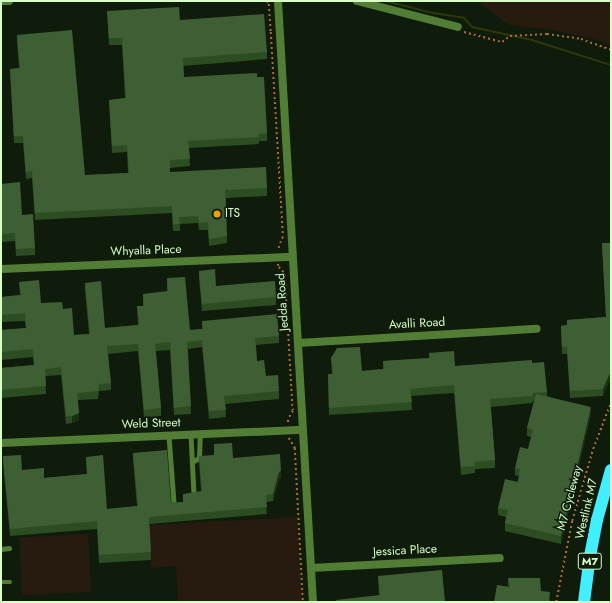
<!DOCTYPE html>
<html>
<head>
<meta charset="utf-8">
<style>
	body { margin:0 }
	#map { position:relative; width:612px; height:603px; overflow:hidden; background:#0f1c0b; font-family:Jost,sans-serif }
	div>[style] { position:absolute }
	.green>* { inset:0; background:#261b0e; transform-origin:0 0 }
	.stream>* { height:2px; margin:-1px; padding:0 1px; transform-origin:1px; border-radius:1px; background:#2f3907 }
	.path>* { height:1.5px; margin-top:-0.75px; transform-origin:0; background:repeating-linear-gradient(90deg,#b06d29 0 2px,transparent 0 5px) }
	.lane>* { height:4.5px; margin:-2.25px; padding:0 2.25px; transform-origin:2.25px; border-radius:2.25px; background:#517d34 }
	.street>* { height:8px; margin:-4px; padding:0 4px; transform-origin:4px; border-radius:4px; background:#517d34 }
	.highway>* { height:12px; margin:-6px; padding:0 6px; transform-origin:6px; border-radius:6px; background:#41efff }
	.wall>* { inset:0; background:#2c4c22 }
	.shaded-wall>* { inset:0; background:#193012 }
	.building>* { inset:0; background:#3e5f34 }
	.dots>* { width:11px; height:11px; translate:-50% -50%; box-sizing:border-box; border:2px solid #0f1c0b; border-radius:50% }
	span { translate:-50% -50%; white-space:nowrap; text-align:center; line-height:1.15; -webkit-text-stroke:3px #0f1c0b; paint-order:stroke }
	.shield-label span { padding:1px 3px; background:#0f1c0b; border:1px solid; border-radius:3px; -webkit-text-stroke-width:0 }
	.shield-label { font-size:11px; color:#d8ffc6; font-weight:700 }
	.poi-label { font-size:12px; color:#d8ffc6 }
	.left { translate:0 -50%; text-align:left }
	.street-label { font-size:12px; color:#d8ffc6 }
	.frame { position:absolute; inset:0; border:2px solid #d8ffc6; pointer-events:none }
</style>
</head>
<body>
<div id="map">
	<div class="green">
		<i style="clip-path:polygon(478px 1px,611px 1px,611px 46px,598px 40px,553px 30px,509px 25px)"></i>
		<i style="clip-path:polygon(297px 517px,302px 602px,178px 602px,176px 566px,151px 568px,149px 525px)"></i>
		<i style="left:88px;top:534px;width:58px;height:69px;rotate:87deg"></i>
	</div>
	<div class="stream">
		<i style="left:385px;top:1px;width:49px;rotate:14deg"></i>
		<i style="left:433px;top:13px;width:31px;rotate:9deg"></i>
		<i style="left:464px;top:18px;width:12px;rotate:48deg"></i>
		<i style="left:472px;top:27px;width:61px;rotate:12.2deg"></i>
		<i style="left:532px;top:40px;width:83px;rotate:17.6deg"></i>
	</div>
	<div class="path">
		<i style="left:267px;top:1px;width:4px;rotate:56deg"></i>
		<i style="left:269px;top:4px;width:28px;rotate:86deg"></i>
		<i style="left:271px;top:32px;width:205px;rotate:86.6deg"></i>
		<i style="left:283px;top:237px;width:14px;rotate:111deg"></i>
		<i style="left:464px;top:32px;width:39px;rotate:15deg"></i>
		<i style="left:502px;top:42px;width:10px;rotate:-37deg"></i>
		<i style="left:510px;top:36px;width:37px;rotate:-3deg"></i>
		<i style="left:547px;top:34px;width:34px;rotate:8deg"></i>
		<i style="left:581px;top:39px;width:32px;rotate:20deg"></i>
		<i style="left:278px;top:264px;width:3px;rotate:72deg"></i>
		<i style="left:279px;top:267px;width:9px;rotate:49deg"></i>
		<i style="left:285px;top:274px;width:137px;rotate:86.7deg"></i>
		<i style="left:293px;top:411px;width:10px;rotate:119deg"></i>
		<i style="left:288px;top:420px;width:4px;rotate:76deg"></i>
		<i style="left:289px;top:438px;width:12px;rotate:59deg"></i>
		<i style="left:295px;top:448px;width:154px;rotate:87deg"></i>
		<i style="left:556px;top:602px;width:83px;rotate:-78.8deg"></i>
		<i style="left:572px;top:521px;width:75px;rotate:-73.7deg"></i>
		<i style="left:593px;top:449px;width:50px;rotate:-69deg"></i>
	</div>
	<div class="lane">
		<i style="left:191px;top:435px;width:59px;rotate:87.1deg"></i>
		<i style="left:169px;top:436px;width:67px;rotate:85.7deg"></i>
		<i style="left:192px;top:462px;width:8px;rotate:-30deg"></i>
		<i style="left:199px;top:458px;width:24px;rotate:-88deg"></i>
		<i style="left:1px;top:549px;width:8px;rotate:-7deg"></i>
		<i style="left:1px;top:582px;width:9px"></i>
	</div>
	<div class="street">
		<i style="left:1px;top:1px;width:8px"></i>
		<i style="left:278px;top:1px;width:602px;rotate:86.67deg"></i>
		<i style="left:357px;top:1px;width:104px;rotate:14.4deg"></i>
		<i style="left:1px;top:269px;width:291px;rotate:-2.4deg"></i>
		<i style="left:298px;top:343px;width:239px;rotate:-3.4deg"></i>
		<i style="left:1px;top:443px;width:302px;rotate:-2.5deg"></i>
		<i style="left:311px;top:568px;width:189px;rotate:-3deg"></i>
	</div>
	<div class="highway">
		<i style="left:584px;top:602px;width:46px;rotate:-82.6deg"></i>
		<i style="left:590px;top:556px;width:37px;rotate:-79deg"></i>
		<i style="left:597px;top:520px;width:52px;rotate:-74.4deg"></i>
	</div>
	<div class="wall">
		<i style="clip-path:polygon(107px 11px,180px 20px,267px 52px,267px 59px,183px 66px,184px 77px,257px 77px,267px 133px,267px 141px,259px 141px,259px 144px,189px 148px,190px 166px,170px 168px,170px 172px,267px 188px,267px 196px,226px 198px,227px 243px,209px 246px,208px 230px,199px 230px,198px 223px,180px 224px,180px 231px,173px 231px,172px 213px,35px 220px,32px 178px,26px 179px,23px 143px,14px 143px,10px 69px,19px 68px,17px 42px,17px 35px,85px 175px,128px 173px,127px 152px,112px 153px,109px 100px,125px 98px,122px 45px,109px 45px)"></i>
		<i style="clip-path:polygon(1px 184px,22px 215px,35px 248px,35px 255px,16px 256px,15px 241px,1px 242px)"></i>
		<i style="clip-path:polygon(602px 243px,611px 243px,603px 396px,570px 398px,567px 354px,562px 354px,561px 326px,567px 325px,567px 320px,606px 317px)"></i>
		<i style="clip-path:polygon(199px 271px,216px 286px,276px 297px,276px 305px,202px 311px,199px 278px)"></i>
		<i style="clip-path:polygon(167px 278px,190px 330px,202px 329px,202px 321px,279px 336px,279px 343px,256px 345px,257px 361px,266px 376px,279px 391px,279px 399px,225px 404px,226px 417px,209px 419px,202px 347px,188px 349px,191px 414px,174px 415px,170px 350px,156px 351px,161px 408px,161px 416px,144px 417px,138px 351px,108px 354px,111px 383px,111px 390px,99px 391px,98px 399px,78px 400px,79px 420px,72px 423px,66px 424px,61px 375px,45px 376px,46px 394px,1px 398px,1px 368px,34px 365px,33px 357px,1px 360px,1px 330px,26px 328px,25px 321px,1px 322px,1px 297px,20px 295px,19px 282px,41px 303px,63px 309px,74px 335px,89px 334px,85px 290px,85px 283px,105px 328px,138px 325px,137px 306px,143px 306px,143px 294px,167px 292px)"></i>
		<i style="clip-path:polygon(429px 353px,455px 366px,532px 363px,547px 392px,547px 396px,591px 414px,561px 544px,505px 531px,505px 523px,506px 517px,498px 515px,498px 508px,518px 482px,519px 476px,515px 475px,515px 468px,528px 449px,531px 437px,527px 436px,527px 428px,534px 401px,533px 401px,532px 403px,491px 407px,495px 460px,495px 468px,475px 469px,475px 473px,461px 475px,454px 393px,411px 396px,412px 410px,329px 415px,328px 374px,332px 374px,331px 358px,362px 371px,383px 369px,383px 361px,429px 358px)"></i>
		<i style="clip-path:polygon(133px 453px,171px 503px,183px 502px,201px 491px,199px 463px,199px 456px,233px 458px,281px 478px,279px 479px,273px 501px,266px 502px,267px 514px,149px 524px,151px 560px,99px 563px,97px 529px,10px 536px,3px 464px,3px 456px,22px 470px,44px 478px,87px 474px,86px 457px,107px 509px,137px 506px,133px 460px)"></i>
		<i style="clip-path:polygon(378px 576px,445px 602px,379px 595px)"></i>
		<i style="clip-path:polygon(508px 578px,541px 591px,550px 600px,550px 602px,494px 602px,508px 587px)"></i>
	</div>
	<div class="shaded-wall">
		<i style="clip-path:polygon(611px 371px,611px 379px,603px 396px,603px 389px)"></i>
		<i style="clip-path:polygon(591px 407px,591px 414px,561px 544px,561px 536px)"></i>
		<i style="clip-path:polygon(79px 413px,79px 420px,72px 423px,72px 416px)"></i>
		<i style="clip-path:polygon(281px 471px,281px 478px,279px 479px,273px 501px,273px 494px,279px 472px)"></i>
	</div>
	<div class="building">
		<i style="clip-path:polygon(179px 7px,180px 20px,264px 14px,267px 52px,183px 58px,184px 77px,257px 73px,257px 77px,264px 77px,267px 133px,259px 134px,259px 137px,188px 141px,190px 159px,170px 160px,170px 172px,266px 167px,267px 188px,225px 190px,227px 236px,209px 239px,208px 222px,199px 223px,198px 216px,179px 217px,180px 224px,173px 224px,172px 206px,35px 213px,32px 171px,26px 172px,23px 136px,14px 136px,10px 69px,20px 68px,17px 35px,72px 30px,85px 175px,129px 173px,127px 145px,112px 146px,109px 100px,126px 98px,122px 38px,109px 38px,107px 11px)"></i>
		<i style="clip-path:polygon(20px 182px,22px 215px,33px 214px,35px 248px,16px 249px,15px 233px,1px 234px,1px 184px)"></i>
		<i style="clip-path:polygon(602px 243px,611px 243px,611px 371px,603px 389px,570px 391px,567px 347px,562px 347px,561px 326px,567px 325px,567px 320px,606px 317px)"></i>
		<i style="clip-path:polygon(215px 269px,216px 286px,275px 281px,276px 297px,202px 304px,199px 271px)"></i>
		<i style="clip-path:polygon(185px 277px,190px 330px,203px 329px,202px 321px,277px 314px,279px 336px,255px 338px,257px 361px,264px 360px,266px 376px,278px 375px,279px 391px,224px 396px,226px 410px,209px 411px,202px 340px,187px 342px,191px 406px,174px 408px,170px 342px,155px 344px,161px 408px,144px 410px,138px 344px,107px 346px,111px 383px,99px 384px,98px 391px,77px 393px,79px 413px,72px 416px,66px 416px,61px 367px,45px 369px,46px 386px,1px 390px,1px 368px,34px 365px,33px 349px,1px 352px,1px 330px,26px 328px,25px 313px,1px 315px,1px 297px,21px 295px,19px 282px,39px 280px,41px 303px,62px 302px,63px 309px,72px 308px,74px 335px,90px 334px,85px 283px,101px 281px,105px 328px,139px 325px,137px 306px,144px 306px,143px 294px,168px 291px,167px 278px)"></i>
		<i style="clip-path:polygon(360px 347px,362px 371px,384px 369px,383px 361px,430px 358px,429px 353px,454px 351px,455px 366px,532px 360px,532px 363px,544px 362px,547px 392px,533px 393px,532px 396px,490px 399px,495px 460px,474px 462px,475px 466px,461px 467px,454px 385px,410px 389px,412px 402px,329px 408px,328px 374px,333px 374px,331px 358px,337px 348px)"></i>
		<i style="clip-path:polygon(536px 394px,591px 407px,561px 536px,505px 523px,508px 510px,498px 508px,505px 479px,518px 482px,520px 469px,515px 468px,520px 447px,528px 449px,533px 430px,527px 428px)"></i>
		<i style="clip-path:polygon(232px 443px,233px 458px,280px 454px,281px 471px,279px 472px,273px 494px,266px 495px,267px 507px,149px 517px,151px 552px,99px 555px,97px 521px,10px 529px,3px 456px,21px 455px,22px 470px,44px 468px,44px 478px,87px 474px,86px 457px,103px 455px,107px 509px,138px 506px,133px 453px,167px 450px,171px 503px,183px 502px,183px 494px,202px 491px,199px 456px,214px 455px,214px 444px)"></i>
		<i style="clip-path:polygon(442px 570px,445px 602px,337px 602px,336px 600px,380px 595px,378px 576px)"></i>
		<i style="clip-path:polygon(508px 578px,540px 578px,541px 591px,550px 592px,549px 602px,494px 602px,497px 585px,510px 587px)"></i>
	</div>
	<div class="dots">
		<i style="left:217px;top:214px;background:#f1a000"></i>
	</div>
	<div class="shield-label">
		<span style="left:590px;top:561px">M7</span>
	</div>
	<div class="poi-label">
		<span class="left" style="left:225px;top:214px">ITS</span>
	</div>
	<div class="street-label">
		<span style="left:146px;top:251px;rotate:-2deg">Whyalla Place</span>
		<span style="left:283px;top:302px;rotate:-94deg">Jedda Road</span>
		<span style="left:417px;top:324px;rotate:-3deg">Avalli Road</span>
		<span style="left:151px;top:424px;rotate:-2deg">Weld Street</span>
		<span style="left:570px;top:498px;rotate:-75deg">M7 Cycleway</span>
		<span style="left:587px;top:509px;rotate:-77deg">Westlink M7</span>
		<span style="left:405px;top:551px;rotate:-3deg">Jessica Place</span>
	</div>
	<div class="frame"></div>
</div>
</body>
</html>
